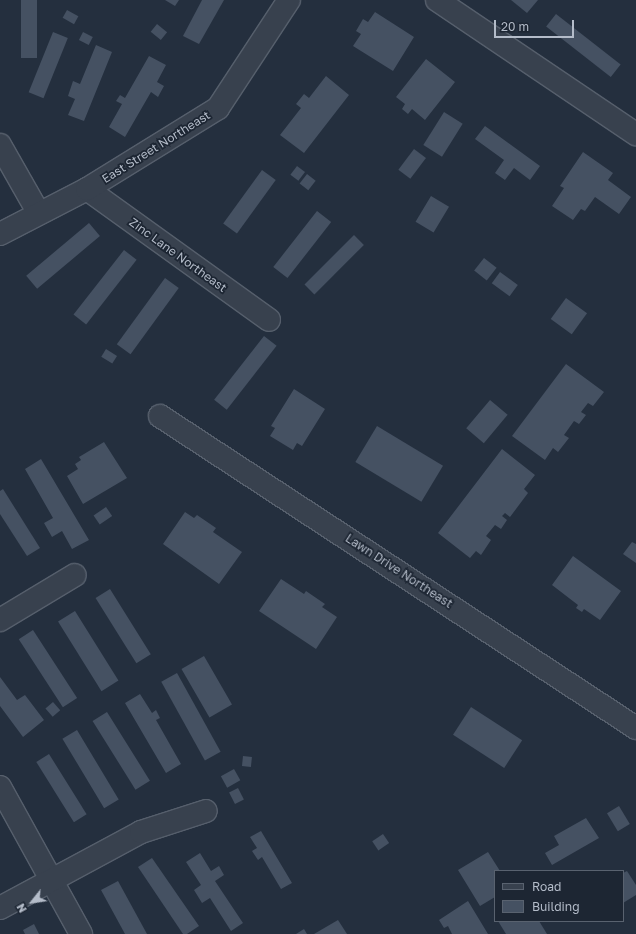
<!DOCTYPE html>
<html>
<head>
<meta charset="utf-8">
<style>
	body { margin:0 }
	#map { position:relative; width:636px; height:934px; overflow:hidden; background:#242f3e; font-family:"Golos Text",sans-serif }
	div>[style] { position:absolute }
	.building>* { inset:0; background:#455162; transform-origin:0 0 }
	.roads { filter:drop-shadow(1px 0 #565f6c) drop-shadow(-1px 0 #565f6c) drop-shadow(0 1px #565f6c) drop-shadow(0 -1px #565f6c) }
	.minor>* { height:22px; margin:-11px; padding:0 11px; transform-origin:11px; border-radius:11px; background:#38414e }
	span { translate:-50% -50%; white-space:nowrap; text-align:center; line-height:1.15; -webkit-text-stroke:3.5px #1d2633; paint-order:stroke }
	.street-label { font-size:12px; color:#b4bcc9 }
	.legend { position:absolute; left:494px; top:870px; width:130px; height:52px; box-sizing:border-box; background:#1d2633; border:1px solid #59626f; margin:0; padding:5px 7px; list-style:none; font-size:12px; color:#b4bcc9 }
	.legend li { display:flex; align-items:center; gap:8px; height:20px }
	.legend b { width:20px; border:1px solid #59626f }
	.north { position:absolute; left:12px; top:882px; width:40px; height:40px; -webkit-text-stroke:3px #1d2633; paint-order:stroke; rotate:240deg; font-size:11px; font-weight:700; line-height:16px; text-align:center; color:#b4bcc9 }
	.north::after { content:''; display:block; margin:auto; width:14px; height:18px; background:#b4bcc9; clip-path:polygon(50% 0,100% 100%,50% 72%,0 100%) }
	.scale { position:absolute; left:494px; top:20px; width:80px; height:18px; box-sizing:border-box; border:2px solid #b4bcc9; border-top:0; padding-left:5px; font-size:12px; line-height:14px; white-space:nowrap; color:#b4bcc9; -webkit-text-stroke:3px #1d2633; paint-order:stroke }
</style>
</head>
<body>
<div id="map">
	<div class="building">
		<i style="left:21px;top:0;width:16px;height:58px"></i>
		<i style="clip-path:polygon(165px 0,179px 0,175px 6px)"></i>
		<i style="clip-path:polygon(202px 0,224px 0,199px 44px,183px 36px)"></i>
		<i style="clip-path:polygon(511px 0,538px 0,527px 13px)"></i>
		<i style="left:67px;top:10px;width:13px;height:9px;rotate:29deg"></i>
		<i style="clip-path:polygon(375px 12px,414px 37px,393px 71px,353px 46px,361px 34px,356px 31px,363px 19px,368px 22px)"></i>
		<i style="left:556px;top:14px;width:82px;height:16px;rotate:38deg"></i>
		<i style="left:157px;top:24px;width:13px;height:10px;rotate:39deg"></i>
		<i style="left:53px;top:32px;width:16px;height:65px;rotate:22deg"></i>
		<i style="left:83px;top:32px;width:11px;height:9px;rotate:27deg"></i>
		<i style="clip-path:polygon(96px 45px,112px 52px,84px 121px,68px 115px,75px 99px,68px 96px,73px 81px,80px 84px)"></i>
		<i style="clip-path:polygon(149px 56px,166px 65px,157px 82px,164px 86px,158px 97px,151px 92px,125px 137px,109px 127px,122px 104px,116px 101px,120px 95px,125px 98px)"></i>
		<i style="clip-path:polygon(426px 59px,455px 82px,425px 120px,412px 109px,408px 114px,402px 109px,405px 104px,396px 97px)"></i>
		<i style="clip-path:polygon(326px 76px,349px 95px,304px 153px,280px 135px,301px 108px,296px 104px,304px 94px,309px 98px)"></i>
		<i style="left:444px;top:112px;width:22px;height:39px;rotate:32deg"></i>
		<i style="clip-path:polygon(485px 126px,540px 166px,530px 180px,514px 168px,505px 180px,495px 173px,504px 160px,475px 139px)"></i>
		<i style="left:414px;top:149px;width:15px;height:26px;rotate:37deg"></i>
		<i style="clip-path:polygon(583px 152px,613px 173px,608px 180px,631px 197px,619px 214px,595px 197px,585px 211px,581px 209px,573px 220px,552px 206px,564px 188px,560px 186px)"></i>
		<i style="left:297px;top:166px;width:10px;height:11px;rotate:37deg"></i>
		<i style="left:262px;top:170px;width:17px;height:66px;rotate:36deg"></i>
		<i style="left:307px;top:174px;width:11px;height:12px;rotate:38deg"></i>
		<i style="left:431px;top:196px;width:21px;height:30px;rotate:31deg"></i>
		<i style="left:317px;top:211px;width:18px;height:71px;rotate:38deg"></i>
		<i style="left:89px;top:223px;width:17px;height:82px;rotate:50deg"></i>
		<i style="left:354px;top:235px;width:14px;height:70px;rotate:45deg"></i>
		<i style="left:124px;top:250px;width:16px;height:82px;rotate:38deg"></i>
		<i style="left:484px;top:258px;width:16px;height:16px;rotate:38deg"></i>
		<i style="left:500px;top:272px;width:22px;height:14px;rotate:36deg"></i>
		<i style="left:165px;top:278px;width:17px;height:82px;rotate:36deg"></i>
		<i style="left:566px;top:298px;width:26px;height:26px;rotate:36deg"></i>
		<i style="left:264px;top:336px;width:16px;height:81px;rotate:38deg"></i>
		<i style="left:106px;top:349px;width:13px;height:9px;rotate:32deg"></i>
		<i style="clip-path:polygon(566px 364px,604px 392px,593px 406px,588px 403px,581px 412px,586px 415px,579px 424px,574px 421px,564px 435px,569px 438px,558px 452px,553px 448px,545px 460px,512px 436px)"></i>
		<i style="clip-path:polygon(294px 389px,325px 409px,302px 446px,297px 443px,293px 450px,270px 436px,275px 428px,271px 426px)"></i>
		<i style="left:490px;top:400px;width:23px;height:37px;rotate:40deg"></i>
		<i style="left:377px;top:426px;width:77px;height:42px;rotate:31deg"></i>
		<i style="clip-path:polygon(104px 442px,127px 478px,83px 504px,67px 476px,78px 469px,75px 464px,81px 460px,79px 457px)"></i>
		<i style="clip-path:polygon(502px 449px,535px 475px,524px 489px,528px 493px,510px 517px,505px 513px,502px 516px,507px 520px,501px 529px,495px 525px,486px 536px,491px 540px,481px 555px,476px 551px,470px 558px,438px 533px)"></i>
		<i style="clip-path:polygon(41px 459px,89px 540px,72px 549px,62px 531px,52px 537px,44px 523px,53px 518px,25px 469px)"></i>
		<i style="clip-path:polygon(3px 489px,40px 548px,27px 556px,0 514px,0 491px)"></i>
		<i style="left:106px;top:507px;width:11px;height:15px;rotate:56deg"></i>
		<i style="clip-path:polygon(185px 512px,194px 518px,197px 515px,216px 528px,213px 532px,242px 552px,219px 584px,163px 544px)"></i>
		<i style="clip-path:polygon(632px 542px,636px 544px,636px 563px,623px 554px)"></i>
		<i style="clip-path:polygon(573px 556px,621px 591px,600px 620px,584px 609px,582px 612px,576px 608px,578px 605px,552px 585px)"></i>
		<i style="clip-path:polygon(281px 579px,304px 594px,306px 591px,325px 604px,322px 607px,337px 617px,316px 649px,259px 611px)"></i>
		<i style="left:110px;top:589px;width:77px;height:17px;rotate:58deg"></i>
		<i style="left:75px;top:611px;width:82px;height:20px;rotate:58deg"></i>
		<i style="left:33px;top:630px;width:81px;height:17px;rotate:57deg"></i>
		<i style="left:204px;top:656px;width:56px;height:26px;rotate:60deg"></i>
		<i style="left:177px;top:673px;width:90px;height:18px;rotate:61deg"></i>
		<i style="clip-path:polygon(0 677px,17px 700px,25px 695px,44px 720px,23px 737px,0 706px)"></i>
		<i style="clip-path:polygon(140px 694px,152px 713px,156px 710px,160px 718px,156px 720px,181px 764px,166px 773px,125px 703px)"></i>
		<i style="left:53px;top:702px;width:11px;height:10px;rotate:49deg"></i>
		<i style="left:471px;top:707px;width:61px;height:33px;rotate:33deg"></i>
		<i style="left:107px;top:712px;width:81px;height:17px;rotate:58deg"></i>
		<i style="left:77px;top:730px;width:81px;height:17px;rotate:59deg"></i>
		<i style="left:49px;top:754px;width:71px;height:15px;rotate:58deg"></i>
		<i style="left:243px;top:756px;width:9px;height:10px;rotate:6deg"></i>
		<i style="left:234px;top:769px;width:13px;height:15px;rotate:61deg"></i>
		<i style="left:238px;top:788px;width:13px;height:10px;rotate:63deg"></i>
		<i style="left:619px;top:806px;width:21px;height:14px;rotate:59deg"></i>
		<i style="clip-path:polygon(586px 818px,599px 838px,552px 865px,545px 853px,559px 845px,554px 836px)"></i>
		<i style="clip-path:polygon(261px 831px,292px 883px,281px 889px,262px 857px,258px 860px,252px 851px,257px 848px,250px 837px)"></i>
		<i style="left:383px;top:834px;width:11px;height:13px;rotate:56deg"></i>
		<i style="clip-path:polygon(488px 852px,500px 871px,495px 871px,495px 897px,480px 906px,458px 870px)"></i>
		<i style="clip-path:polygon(200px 853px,211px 871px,219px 866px,224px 875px,215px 881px,243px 923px,231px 931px,210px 898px,202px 903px,194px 890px,201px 885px,186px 862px)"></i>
		<i style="clip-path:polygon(152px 858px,199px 926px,187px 934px,183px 934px,138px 867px)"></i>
		<i style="clip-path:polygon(627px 871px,636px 885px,636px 895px,623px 903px,623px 873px)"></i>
		<i style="clip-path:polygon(118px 881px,147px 934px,125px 934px,101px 890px)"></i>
		<i style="clip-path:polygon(468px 901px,488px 934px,452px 934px,448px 926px,444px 928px,439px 920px)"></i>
		<i style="clip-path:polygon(338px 920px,347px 934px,314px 934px)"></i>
		<i style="clip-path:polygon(498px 921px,539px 921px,547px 934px,506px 934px)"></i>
		<i style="clip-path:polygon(34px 924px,39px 934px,25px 934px,23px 930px)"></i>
		<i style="clip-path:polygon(304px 929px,307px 934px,296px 934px)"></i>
	</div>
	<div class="roads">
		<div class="minor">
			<i style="left:437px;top:0;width:240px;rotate:34deg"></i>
			<i style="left:0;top:145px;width:77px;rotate:60.4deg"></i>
			<i style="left:87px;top:189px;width:224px;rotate:35.7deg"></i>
			<i style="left:0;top:234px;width:98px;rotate:-27.3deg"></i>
			<i style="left:87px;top:189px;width:154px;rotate:-31.7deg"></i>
			<i style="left:218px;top:108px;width:129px;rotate:-56.7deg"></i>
			<i style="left:160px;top:416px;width:569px;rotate:33.24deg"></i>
			<i style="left:0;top:620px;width:87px;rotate:-31deg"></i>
			<i style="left:0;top:787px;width:168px;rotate:61.1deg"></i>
			<i style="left:0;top:908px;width:160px;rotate:-28.3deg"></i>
			<i style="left:141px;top:832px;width:68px;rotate:-17.9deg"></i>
		</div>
	</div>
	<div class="street-label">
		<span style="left:156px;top:147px;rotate:-32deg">East Street Northeast</span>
		<span style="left:178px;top:255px;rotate:36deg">Zinc Lane Northeast</span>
		<span style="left:399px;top:571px;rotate:33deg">Lawn Drive Northeast</span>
	</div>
	<ul class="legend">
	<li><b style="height:5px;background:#38414e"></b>Road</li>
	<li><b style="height:11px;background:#455162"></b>Building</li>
	</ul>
	<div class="north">N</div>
	<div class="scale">20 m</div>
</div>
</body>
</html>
